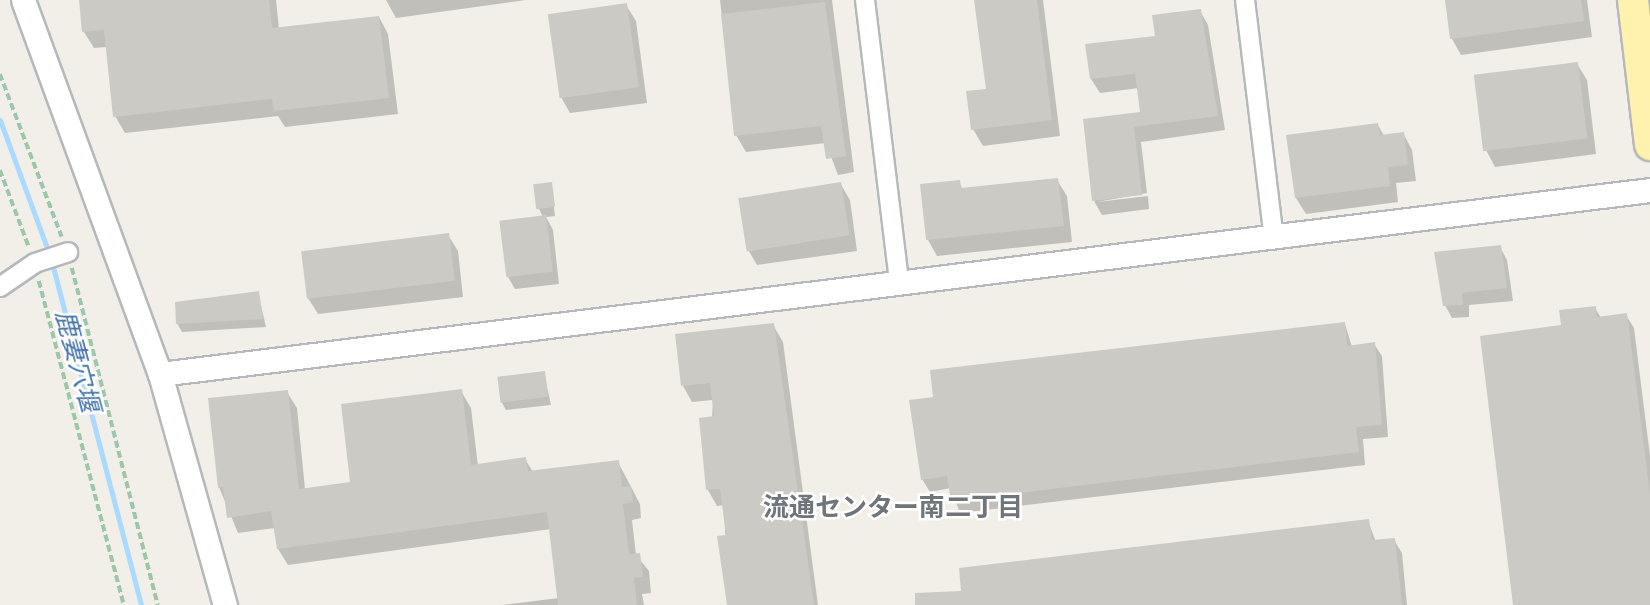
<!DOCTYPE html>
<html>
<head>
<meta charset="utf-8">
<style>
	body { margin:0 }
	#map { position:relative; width:1650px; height:605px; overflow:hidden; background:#f1efe8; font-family:Jost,"Noto Sans JP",sans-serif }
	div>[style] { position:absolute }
	.shadow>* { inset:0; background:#0003 }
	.stream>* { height:5px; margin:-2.5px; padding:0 2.5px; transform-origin:2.5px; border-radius:2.5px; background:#aadaff }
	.building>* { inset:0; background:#cccac5; transform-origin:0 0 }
	.path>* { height:3.5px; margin-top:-1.75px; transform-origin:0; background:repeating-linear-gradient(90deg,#9cc7a9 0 7px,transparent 0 10.5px) }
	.roads { filter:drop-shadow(2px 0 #b5b8bc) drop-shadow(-2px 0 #b5b8bc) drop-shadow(0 2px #b5b8bc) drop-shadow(0 -2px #b5b8bc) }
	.minor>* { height:18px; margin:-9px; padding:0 9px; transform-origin:9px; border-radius:9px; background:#fff }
	.tertiary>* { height:23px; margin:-11.5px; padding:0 11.5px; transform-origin:11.5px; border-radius:11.5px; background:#fff }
	.primary>* { height:30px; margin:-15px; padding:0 15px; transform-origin:15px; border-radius:15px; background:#fff2af }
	span { translate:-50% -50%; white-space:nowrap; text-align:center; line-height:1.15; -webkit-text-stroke:5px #fff; paint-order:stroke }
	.water-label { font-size:26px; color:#4174aa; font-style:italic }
	.neighbourhood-label { font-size:26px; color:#70757a; font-weight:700 }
</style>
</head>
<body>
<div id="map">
	<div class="shadow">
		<i style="clip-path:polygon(80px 0,276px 0,279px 29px,379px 17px,388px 34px,398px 114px,285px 127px,278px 116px,125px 133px,115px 116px,107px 47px,94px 48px,84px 32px)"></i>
		<i style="clip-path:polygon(526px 0,396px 18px,386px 0)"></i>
		<i style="clip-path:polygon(720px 0,832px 0,854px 172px,838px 175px,826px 143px,746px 152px,736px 135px)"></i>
		<i style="clip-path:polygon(976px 0,1043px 0,1060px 136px,983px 146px,973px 129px,987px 90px)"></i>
		<i style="clip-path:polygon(1446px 0,1587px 0,1592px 37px,1461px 55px,1452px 39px)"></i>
		<i style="clip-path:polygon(626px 5px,636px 21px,647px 103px,570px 113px,561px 97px,550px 15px)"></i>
		<i style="clip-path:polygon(1200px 11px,1208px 25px,1225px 130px,1141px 142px,1147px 193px,1097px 202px,1148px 196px,1149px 209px,1102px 215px,1094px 201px,1084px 120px,1142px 113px,1139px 88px,1100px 93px,1091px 79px)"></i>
		<i style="clip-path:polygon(1577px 64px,1587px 80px,1596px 154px,1495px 167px,1486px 150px)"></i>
		<i style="clip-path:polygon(1378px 125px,1384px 136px,1403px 133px,1412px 150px,1416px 181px,1396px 183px,1398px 202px,1306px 214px,1296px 198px)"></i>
		<i style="clip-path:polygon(1057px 180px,1067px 196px,1072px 242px,937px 256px,928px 240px,922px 186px,959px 182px,963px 190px)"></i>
		<i style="clip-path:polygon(551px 183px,555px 216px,546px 217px,553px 230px,559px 284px,515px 289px,508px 277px,543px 217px,539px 209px)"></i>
		<i style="clip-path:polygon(840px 183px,850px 200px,857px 251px,757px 265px,747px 248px)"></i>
		<i style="clip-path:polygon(448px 235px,458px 251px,463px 297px,318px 314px,308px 298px,303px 252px)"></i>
		<i style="clip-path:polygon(1500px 247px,1507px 260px,1513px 301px,1469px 305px,1469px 317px,1452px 318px,1445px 305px)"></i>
		<i style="clip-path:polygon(258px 293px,266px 327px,182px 332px,177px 323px)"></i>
		<i style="clip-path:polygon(1595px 308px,1601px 318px,1626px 315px,1634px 328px,1650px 456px,1650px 605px,1515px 605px,1563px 327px)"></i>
		<i style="clip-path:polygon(1345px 324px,1352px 347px,1374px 344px,1382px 356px,1388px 437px,1363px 439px,1365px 465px,960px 513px,951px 488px,930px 492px,922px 479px)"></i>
		<i style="clip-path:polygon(773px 325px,783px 342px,818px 605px,728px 605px,724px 505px,717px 506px,708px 490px,713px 400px,692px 402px,683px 386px)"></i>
		<i style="clip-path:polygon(544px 373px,551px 405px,506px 410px,501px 401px)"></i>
		<i style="clip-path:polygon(461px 391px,471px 408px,478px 466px,525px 459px,533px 472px,618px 462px,640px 504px,641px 518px,632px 520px,636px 555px,649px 571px,651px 593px,642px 594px,644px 605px,502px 605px,559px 598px,551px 529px,288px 565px,278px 549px,275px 528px,238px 533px,219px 487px,287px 392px,297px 408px,305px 489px,352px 483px)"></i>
		<i style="clip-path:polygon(1368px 521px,1376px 542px,1394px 540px,1402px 553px,1407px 605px,939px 605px,963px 592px)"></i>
	</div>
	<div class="stream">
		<i style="left:0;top:120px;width:142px;rotate:69.8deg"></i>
		<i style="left:52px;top:263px;width:353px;rotate:75.4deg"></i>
	</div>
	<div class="building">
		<i style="clip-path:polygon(79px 0,269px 0,272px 28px,379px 16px,389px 98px,274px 111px,272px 99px,113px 117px,104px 30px,82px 32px)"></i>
		<i style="clip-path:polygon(974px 0,1037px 0,1052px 120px,971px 130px,966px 91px,986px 89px)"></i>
		<i style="clip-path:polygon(1445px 0,1581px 0,1584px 21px,1450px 39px)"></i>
		<i style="clip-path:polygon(825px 2px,846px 156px,826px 159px,821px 126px,734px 136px,721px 14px)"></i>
		<i style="left:627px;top:3px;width:85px;height:80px;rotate:82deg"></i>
		<i style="clip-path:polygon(1201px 9px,1218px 116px,1134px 127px,1142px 195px,1092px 201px,1083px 119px,1140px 112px,1135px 74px,1090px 79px,1085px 44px,1155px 36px,1152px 15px)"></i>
		<i style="left:1578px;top:62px;width:77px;height:105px;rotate:83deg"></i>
		<i style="clip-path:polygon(1378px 123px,1380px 135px,1404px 132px,1408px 165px,1388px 167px,1390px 186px,1295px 198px,1286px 135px)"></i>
		<i style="clip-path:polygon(1058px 178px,1064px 226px,926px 240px,920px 184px,960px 180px,961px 188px)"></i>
		<i style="left:552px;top:182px;width:25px;height:19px;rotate:83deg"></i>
		<i style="left:841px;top:182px;width:54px;height:104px;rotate:81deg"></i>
		<i style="left:546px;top:215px;width:57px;height:47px;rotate:83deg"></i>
		<i style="left:449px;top:233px;width:48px;height:149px;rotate:83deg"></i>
		<i style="clip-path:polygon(1501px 245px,1507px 288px,1462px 293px,1463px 305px,1443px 306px,1434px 252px)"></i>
		<i style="clip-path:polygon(259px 291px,263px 319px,176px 324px,175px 302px)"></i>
		<i style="clip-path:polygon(1596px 306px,1597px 317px,1627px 313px,1650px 494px,1650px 605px,1513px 605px,1480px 336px,1561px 325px,1559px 310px)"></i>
		<i style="clip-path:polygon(1345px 322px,1347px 346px,1375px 342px,1382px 425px,1356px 427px,1359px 452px,951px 501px,947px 476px,921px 480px,909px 400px,933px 397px,930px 370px)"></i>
		<i style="clip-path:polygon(774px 323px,814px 605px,727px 605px,717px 536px,726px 535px,720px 489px,706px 490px,699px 418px,714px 416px,710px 383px,681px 386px,675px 334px)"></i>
		<i style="left:545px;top:371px;width:26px;height:48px;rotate:83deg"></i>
		<i style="clip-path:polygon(462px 389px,471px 465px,526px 457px,528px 471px,619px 460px,622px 487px,631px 486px,633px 502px,623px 504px,629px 554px,640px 553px,643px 577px,634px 578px,637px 605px,558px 605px,547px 512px,277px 549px,271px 511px,227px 518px,223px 487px,218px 488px,208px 398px,288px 390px,299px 489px,350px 482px,341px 404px)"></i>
		<i style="clip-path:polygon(1369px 519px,1372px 540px,1395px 538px,1402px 605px,915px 605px,915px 593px,961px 591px,959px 568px)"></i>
	</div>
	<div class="path">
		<i style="left:0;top:74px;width:174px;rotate:69.2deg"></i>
		<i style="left:0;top:170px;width:82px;rotate:69.4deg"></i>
		<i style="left:72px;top:268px;width:348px;rotate:75.7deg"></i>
		<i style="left:39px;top:281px;width:335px;rotate:75.3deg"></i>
	</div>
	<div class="roads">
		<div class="minor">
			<i style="left:865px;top:0;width:285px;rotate:83.1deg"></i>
			<i style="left:1245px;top:0;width:241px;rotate:83.1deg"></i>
			<i style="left:0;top:287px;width:42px;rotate:-34.4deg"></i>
			<i style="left:35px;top:263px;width:35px;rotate:-18deg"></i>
		</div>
		<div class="tertiary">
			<i style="left:23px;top:0;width:398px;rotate:69.9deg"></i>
			<i style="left:160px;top:374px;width:240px;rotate:74.3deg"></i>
			<i style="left:160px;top:374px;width:1501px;rotate:-7.04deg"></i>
		</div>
		<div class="primary">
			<i style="left:1633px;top:0;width:146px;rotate:83.3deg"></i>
		</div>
	</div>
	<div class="water-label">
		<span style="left:77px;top:361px;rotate:75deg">鹿妻穴堰</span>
	</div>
	<div class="neighbourhood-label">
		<span style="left:893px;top:508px">流通センター南二丁目</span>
	</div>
</div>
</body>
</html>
